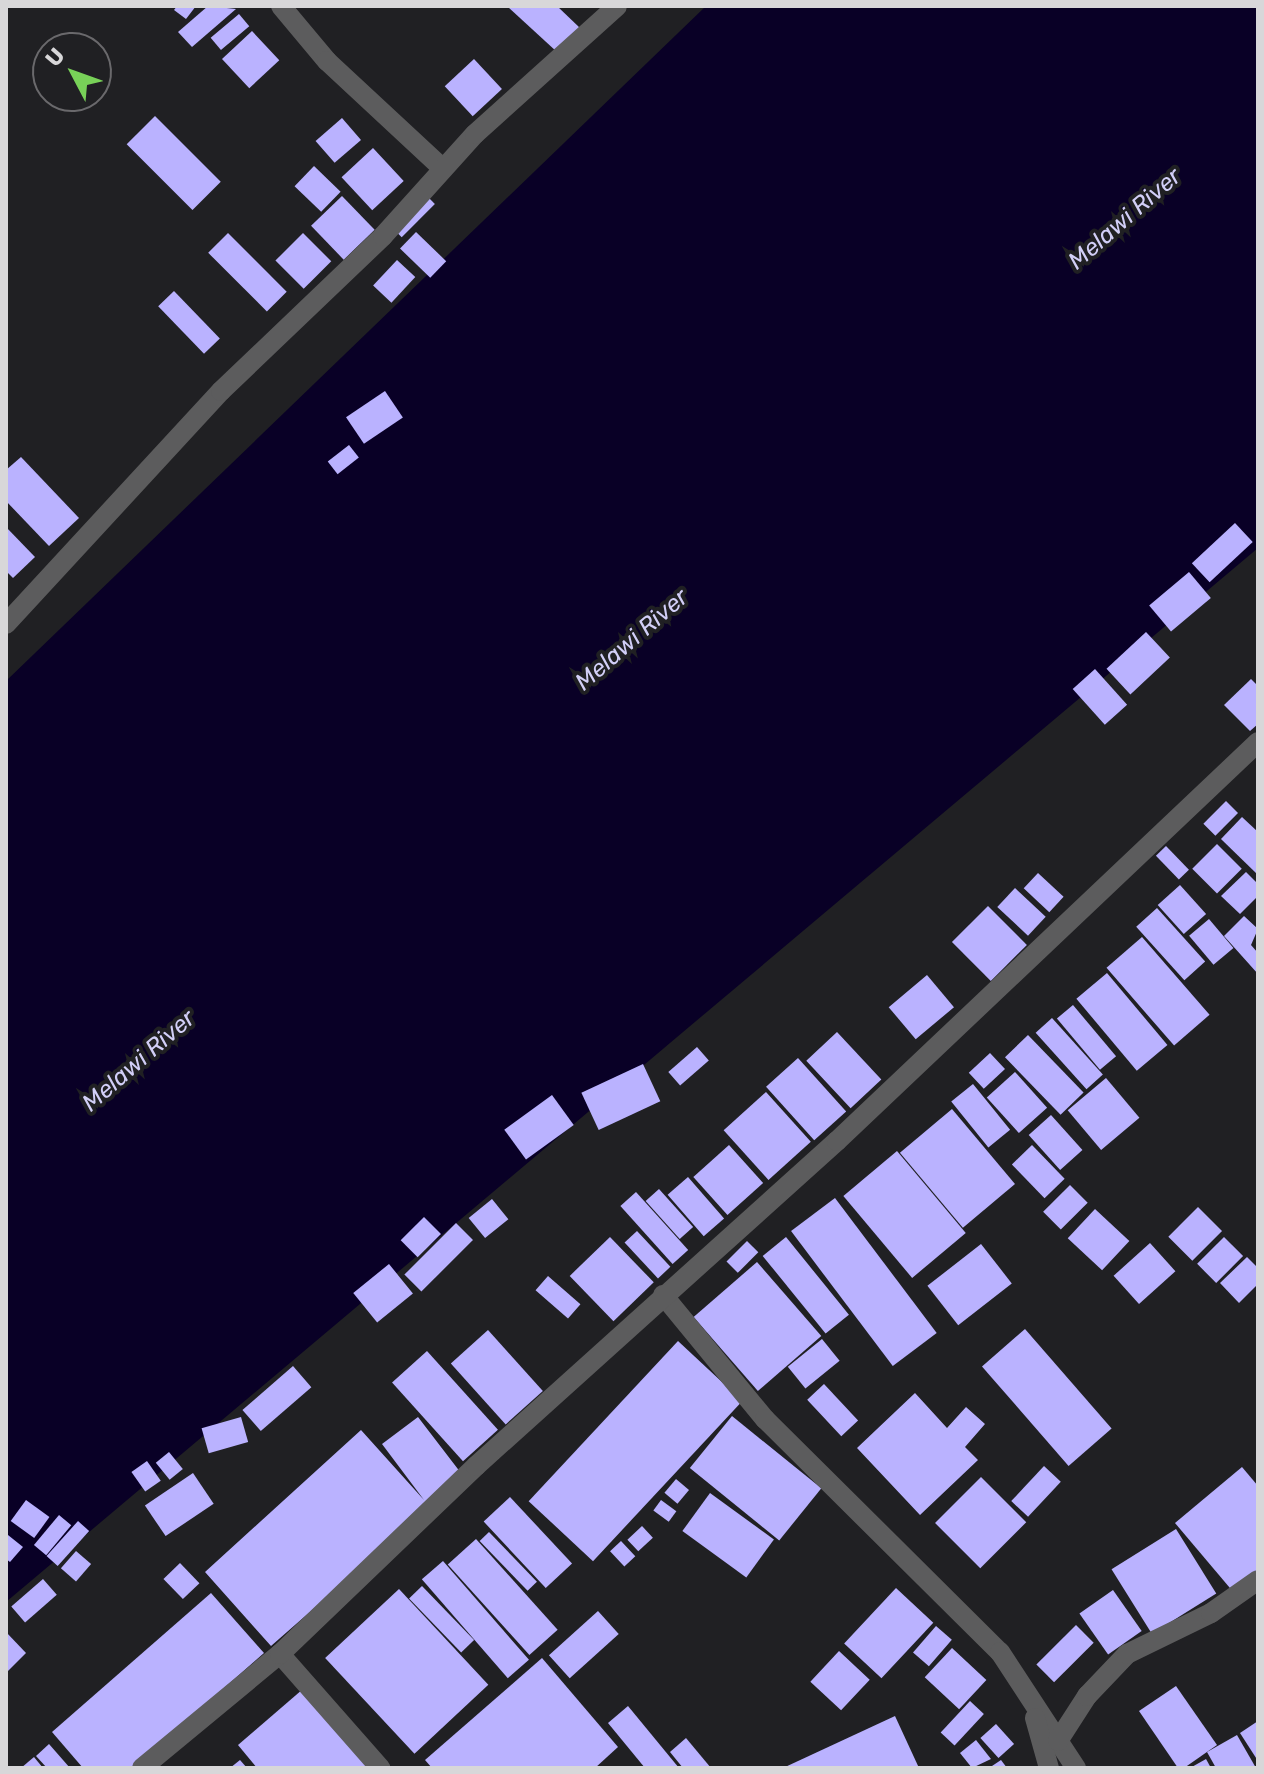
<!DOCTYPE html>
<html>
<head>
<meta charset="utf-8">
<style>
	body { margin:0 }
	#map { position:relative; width:1264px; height:1774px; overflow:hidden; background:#202023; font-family:Rubik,sans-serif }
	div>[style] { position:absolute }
	.water>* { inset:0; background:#090026 }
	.building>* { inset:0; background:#bab2ff; transform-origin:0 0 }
	.street>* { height:20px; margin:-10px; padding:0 10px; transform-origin:10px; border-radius:10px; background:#5c5c5d }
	span { translate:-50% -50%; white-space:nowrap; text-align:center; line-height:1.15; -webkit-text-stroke:8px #202023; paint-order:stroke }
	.water-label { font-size:24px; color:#d2cff7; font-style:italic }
	.frame { position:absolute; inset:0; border:8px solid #d8d7d9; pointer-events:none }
	.north { position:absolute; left:32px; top:32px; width:80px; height:80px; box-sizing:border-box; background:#202023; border:2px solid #6a696c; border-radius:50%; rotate:311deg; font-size:22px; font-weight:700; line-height:32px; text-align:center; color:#d8d7d9 }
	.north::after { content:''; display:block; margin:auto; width:28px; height:36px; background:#78d158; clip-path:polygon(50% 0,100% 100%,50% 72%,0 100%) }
</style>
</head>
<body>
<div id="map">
	<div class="water">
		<i style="clip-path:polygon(706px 6px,1258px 6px,1258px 548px,6px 1602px,6px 681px)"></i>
	</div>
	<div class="building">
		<i style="clip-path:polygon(177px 6px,196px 6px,186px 19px,174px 10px)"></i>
		<i style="clip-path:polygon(208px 6px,236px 9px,192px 47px,178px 32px)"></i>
		<i style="clip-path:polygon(507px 6px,557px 6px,580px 28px,557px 52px)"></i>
		<i style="left:239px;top:14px;width:16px;height:37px;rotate:50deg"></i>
		<i style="left:252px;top:31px;width:40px;height:41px;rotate:47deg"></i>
		<i style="left:474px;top:59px;width:41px;height:40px;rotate:47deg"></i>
		<i style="left:155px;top:116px;width:93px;height:40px;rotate:45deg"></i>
		<i style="left:342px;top:118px;width:29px;height:35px;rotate:49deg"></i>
		<i style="left:373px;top:148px;width:45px;height:43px;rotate:47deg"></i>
		<i style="left:314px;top:166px;width:37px;height:28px;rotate:44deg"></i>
		<i style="left:425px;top:194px;width:14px;height:47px;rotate:45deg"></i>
		<i style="left:342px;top:196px;width:47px;height:43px;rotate:46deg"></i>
		<i style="left:416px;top:232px;width:42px;height:23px;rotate:44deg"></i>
		<i style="left:228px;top:233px;width:83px;height:28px;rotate:45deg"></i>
		<i style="left:303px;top:233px;width:40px;height:39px;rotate:45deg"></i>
		<i style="left:397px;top:260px;width:25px;height:35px;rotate:43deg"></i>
		<i style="left:174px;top:291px;width:66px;height:22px;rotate:46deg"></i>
		<i style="left:385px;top:391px;width:32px;height:47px;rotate:56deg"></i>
		<i style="left:349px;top:445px;width:16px;height:27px;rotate:52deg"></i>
		<i style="clip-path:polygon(21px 457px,79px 518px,49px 546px,6px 501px,6px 470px)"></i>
		<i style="left:1235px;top:523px;width:26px;height:59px;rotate:47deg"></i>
		<i style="clip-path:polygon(6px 527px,35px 557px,13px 578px,6px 571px)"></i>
		<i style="left:1189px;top:572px;width:34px;height:52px;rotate:50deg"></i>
		<i style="left:1146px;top:632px;width:35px;height:54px;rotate:47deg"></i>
		<i style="left:1095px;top:669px;width:48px;height:30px;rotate:48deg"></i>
		<i style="clip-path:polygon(1251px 679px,1258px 686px,1258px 724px,1250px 731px,1224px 705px)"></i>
		<i style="left:1226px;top:801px;width:17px;height:32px;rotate:45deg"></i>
		<i style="clip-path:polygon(1242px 817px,1258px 832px,1258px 875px,1221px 839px)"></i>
		<i style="left:1217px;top:844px;width:35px;height:35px;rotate:45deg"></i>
		<i style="left:1166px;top:846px;width:33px;height:14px;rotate:46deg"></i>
		<i style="clip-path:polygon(1246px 872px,1258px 884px,1258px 896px,1240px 914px,1221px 896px)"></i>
		<i style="left:1038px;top:873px;width:35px;height:21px;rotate:43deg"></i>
		<i style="left:1180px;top:885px;width:39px;height:30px;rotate:48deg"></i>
		<i style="left:1015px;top:888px;width:42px;height:26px;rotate:43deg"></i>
		<i style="left:988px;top:906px;width:55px;height:51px;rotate:45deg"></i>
		<i style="left:1157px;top:908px;width:72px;height:28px;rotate:48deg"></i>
		<i style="clip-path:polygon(1244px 916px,1258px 929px,1251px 945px,1258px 953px,1258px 974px,1224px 936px)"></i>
		<i style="left:1209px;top:919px;width:38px;height:26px;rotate:50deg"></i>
		<i style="left:1142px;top:937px;width:103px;height:47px;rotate:49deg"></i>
		<i style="left:1107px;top:973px;width:94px;height:40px;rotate:50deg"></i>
		<i style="left:927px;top:975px;width:42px;height:50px;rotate:50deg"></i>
		<i style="left:1073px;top:1005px;width:67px;height:21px;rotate:50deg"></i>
		<i style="left:1052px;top:1018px;width:76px;height:22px;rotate:48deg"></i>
		<i style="left:837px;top:1032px;width:65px;height:42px;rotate:47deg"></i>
		<i style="left:1028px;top:1035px;width:80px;height:32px;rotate:46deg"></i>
		<i style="left:697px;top:1047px;width:18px;height:38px;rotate:49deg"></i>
		<i style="left:990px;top:1053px;width:22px;height:29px;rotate:47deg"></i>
		<i style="left:798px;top:1058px;width:72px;height:43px;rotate:48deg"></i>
		<i style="left:643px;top:1064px;width:41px;height:68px;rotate:65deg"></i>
		<i style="left:1015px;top:1072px;width:48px;height:38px;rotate:48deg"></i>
		<i style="left:1106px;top:1078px;width:52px;height:50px;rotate:50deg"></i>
		<i style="left:973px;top:1084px;width:59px;height:28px;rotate:51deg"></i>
		<i style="left:766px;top:1092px;width:67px;height:57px;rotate:48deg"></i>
		<i style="left:552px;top:1095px;width:37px;height:59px;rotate:54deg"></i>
		<i style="left:952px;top:1109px;width:98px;height:68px;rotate:50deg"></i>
		<i style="left:1051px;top:1115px;width:47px;height:30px;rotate:48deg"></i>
		<i style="left:729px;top:1145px;width:51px;height:48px;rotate:48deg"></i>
		<i style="left:1032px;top:1145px;width:47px;height:28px;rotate:46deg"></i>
		<i style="left:897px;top:1151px;width:107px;height:70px;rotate:50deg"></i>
		<i style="left:688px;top:1177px;width:55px;height:27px;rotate:49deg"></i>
		<i style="left:1070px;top:1185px;width:25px;height:38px;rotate:45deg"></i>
		<i style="left:659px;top:1189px;width:51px;height:18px;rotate:48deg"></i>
		<i style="left:636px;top:1192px;width:78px;height:21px;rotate:48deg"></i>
		<i style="left:835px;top:1198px;width:169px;height:55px;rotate:53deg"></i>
		<i style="left:492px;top:1199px;width:26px;height:30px;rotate:51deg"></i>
		<i style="left:1198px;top:1207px;width:34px;height:42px;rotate:45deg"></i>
		<i style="left:1095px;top:1209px;width:47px;height:40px;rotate:43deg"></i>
		<i style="left:424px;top:1217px;width:24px;height:33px;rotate:45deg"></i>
		<i style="left:456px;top:1223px;width:24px;height:73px;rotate:45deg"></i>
		<i style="left:637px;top:1231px;width:49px;height:17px;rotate:47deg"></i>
		<i style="left:610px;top:1237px;width:63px;height:56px;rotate:46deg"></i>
		<i style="left:786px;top:1237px;width:100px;height:30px;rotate:51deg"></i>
		<i style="left:1224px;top:1237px;width:27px;height:38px;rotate:45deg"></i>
		<i style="left:747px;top:1241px;width:16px;height:29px;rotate:45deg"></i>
		<i style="left:1150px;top:1243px;width:38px;height:49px;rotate:48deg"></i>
		<i style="left:981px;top:1244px;width:50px;height:68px;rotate:52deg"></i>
		<i style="clip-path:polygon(1247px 1257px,1258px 1268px,1258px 1284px,1239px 1303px,1220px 1283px)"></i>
		<i style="left:757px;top:1262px;width:98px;height:84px;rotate:49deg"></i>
		<i style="left:389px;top:1264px;width:38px;height:46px;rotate:51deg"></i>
		<i style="left:548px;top:1276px;width:43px;height:19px;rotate:41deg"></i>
		<i style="left:1025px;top:1329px;width:132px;height:57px;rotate:49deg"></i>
		<i style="left:488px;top:1330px;width:82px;height:50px;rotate:48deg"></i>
		<i style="left:822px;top:1339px;width:28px;height:44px;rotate:51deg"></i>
		<i style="left:678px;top:1341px;width:88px;height:219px;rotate:43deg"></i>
		<i style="left:427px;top:1351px;width:106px;height:47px;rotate:48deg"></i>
		<i style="left:293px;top:1366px;width:28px;height:67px;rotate:49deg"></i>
		<i style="left:824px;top:1384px;width:50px;height:23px;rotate:47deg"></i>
		<i style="clip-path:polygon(915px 1393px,947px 1428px,966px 1407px,985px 1424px,965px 1447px,978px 1460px,920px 1515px,857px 1448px)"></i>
		<i style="left:732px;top:1416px;width:115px;height:67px;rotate:39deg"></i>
		<i style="left:241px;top:1417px;width:26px;height:41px;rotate:74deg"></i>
		<i style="clip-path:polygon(418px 1417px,464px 1477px,271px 1646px,205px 1572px,361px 1430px,424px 1500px,382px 1444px)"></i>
		<i style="left:169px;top:1452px;width:22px;height:17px;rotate:51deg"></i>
		<i style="left:147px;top:1461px;width:24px;height:19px;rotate:55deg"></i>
		<i style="left:1044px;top:1466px;width:23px;height:48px;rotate:43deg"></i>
		<i style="clip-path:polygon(1242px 1467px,1258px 1486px,1258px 1574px,1235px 1594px,1175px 1523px)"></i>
		<i style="left:193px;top:1473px;width:37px;height:58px;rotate:56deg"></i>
		<i style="left:981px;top:1477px;width:64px;height:65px;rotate:45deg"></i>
		<i style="left:676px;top:1479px;width:17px;height:18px;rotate:40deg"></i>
		<i style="left:710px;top:1493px;width:79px;height:47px;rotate:36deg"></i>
		<i style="left:510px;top:1497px;width:91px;height:36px;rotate:47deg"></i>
		<i style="left:26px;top:1500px;width:29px;height:26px;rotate:36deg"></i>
		<i style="left:661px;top:1500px;width:19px;height:13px;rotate:36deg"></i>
		<i style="left:59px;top:1515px;width:16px;height:39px;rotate:40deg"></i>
		<i style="left:78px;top:1521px;width:15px;height:47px;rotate:42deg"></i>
		<i style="left:642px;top:1526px;width:16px;height:20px;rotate:47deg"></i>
		<i style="left:1176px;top:1529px;width:76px;height:76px;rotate:58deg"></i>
		<i style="left:489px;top:1532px;width:69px;height:13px;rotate:46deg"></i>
		<i style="clip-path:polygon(8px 1535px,23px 1547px,10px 1562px,6px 1559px)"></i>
		<i style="left:476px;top:1539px;width:122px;height:38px;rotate:48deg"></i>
		<i style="left:621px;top:1541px;width:21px;height:15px;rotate:47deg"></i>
		<i style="left:76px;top:1551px;width:20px;height:23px;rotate:41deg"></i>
		<i style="left:443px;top:1561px;width:131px;height:28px;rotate:49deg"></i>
		<i style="left:180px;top:1563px;width:28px;height:23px;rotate:46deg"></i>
		<i style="left:43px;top:1579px;width:21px;height:42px;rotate:49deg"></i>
		<i style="left:422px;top:1586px;width:75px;height:18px;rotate:46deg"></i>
		<i style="left:896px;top:1588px;width:51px;height:76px;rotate:43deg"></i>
		<i style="left:399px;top:1589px;width:131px;height:101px;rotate:47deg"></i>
		<i style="left:1113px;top:1590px;width:50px;height:41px;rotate:55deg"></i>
		<i style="clip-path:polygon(211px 1593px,264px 1653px,133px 1768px,83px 1768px,52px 1732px)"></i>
		<i style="left:598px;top:1611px;width:31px;height:66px;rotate:48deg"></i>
		<i style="left:1076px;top:1625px;width:25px;height:56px;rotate:45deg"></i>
		<i style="left:936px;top:1626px;width:21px;height:35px;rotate:41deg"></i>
		<i style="clip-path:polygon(6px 1632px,26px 1653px,6px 1673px)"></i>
		<i style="left:952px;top:1648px;width:47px;height:40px;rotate:43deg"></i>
		<i style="left:839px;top:1651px;width:42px;height:42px;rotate:43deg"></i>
		<i style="clip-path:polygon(542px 1658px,618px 1747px,595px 1768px,432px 1768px,425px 1760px)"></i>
		<i style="clip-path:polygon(1176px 1686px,1217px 1745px,1184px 1768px,1178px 1768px,1139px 1711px)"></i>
		<i style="clip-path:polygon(303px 1689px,369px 1768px,257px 1768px,238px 1745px)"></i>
		<i style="left:970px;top:1701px;width:19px;height:43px;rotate:43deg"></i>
		<i style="clip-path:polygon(628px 1706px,679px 1768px,645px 1768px,608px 1723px)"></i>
		<i style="clip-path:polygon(895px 1716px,919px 1768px,783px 1768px)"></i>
		<i style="clip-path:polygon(1258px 1721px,1258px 1761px,1240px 1733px)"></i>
		<i style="left:996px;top:1724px;width:27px;height:21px;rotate:48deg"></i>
		<i style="clip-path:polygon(1237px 1735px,1256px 1768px,1216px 1768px,1207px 1752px)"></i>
		<i style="clip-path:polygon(686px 1738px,711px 1768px,683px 1768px,670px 1752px)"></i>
		<i style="clip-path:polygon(976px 1740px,991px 1759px,972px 1768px,960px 1753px)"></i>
		<i style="clip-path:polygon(49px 1744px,70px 1768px,47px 1768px,36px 1756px)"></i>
		<i style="clip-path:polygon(34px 1757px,43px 1768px,21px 1768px)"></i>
		<i style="clip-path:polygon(1206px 1759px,1211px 1768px,1190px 1768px)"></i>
		<i style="clip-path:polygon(240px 1760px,247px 1768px,230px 1768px)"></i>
		<i style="clip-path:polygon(1001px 1760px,1007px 1768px,989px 1768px)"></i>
	</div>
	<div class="street">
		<i style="left:281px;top:6px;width:72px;rotate:50.1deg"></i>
		<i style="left:327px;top:61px;width:157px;rotate:42.9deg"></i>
		<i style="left:6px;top:624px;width:317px;rotate:-47.3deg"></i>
		<i style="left:221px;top:391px;width:224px;rotate:-43.7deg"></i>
		<i style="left:383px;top:236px;width:137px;rotate:-48deg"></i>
		<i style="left:475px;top:134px;width:191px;rotate:-42deg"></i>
		<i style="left:663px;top:1295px;width:161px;rotate:50.6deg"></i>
		<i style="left:765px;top:1419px;width:331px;rotate:44.8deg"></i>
		<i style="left:1000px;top:1652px;width:139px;rotate:56.8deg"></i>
		<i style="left:280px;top:1654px;width:152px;rotate:48.7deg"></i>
		<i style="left:1035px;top:1718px;width:52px;rotate:74.4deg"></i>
		<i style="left:1058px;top:1741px;width:54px;rotate:-57.2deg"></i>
		<i style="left:1087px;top:1696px;width:58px;rotate:-46.4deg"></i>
		<i style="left:1127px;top:1654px;width:93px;rotate:-26deg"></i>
		<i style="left:1211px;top:1613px;width:57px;rotate:-35.1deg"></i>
		<i style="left:142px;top:1768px;width:179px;rotate:-39.6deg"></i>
		<i style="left:280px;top:1654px;width:272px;rotate:-43.8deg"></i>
		<i style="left:476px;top:1466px;width:486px;rotate:-42deg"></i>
		<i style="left:837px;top:1141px;width:580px;rotate:-43.46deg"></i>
	</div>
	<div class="water-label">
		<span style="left:1125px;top:219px;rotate:-41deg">Melawi River</span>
		<span style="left:632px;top:640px;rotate:-41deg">Melawi River</span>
		<span style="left:139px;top:1061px;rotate:-41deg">Melawi River</span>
	</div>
	<div class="frame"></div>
	<div class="north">U</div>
</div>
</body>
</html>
